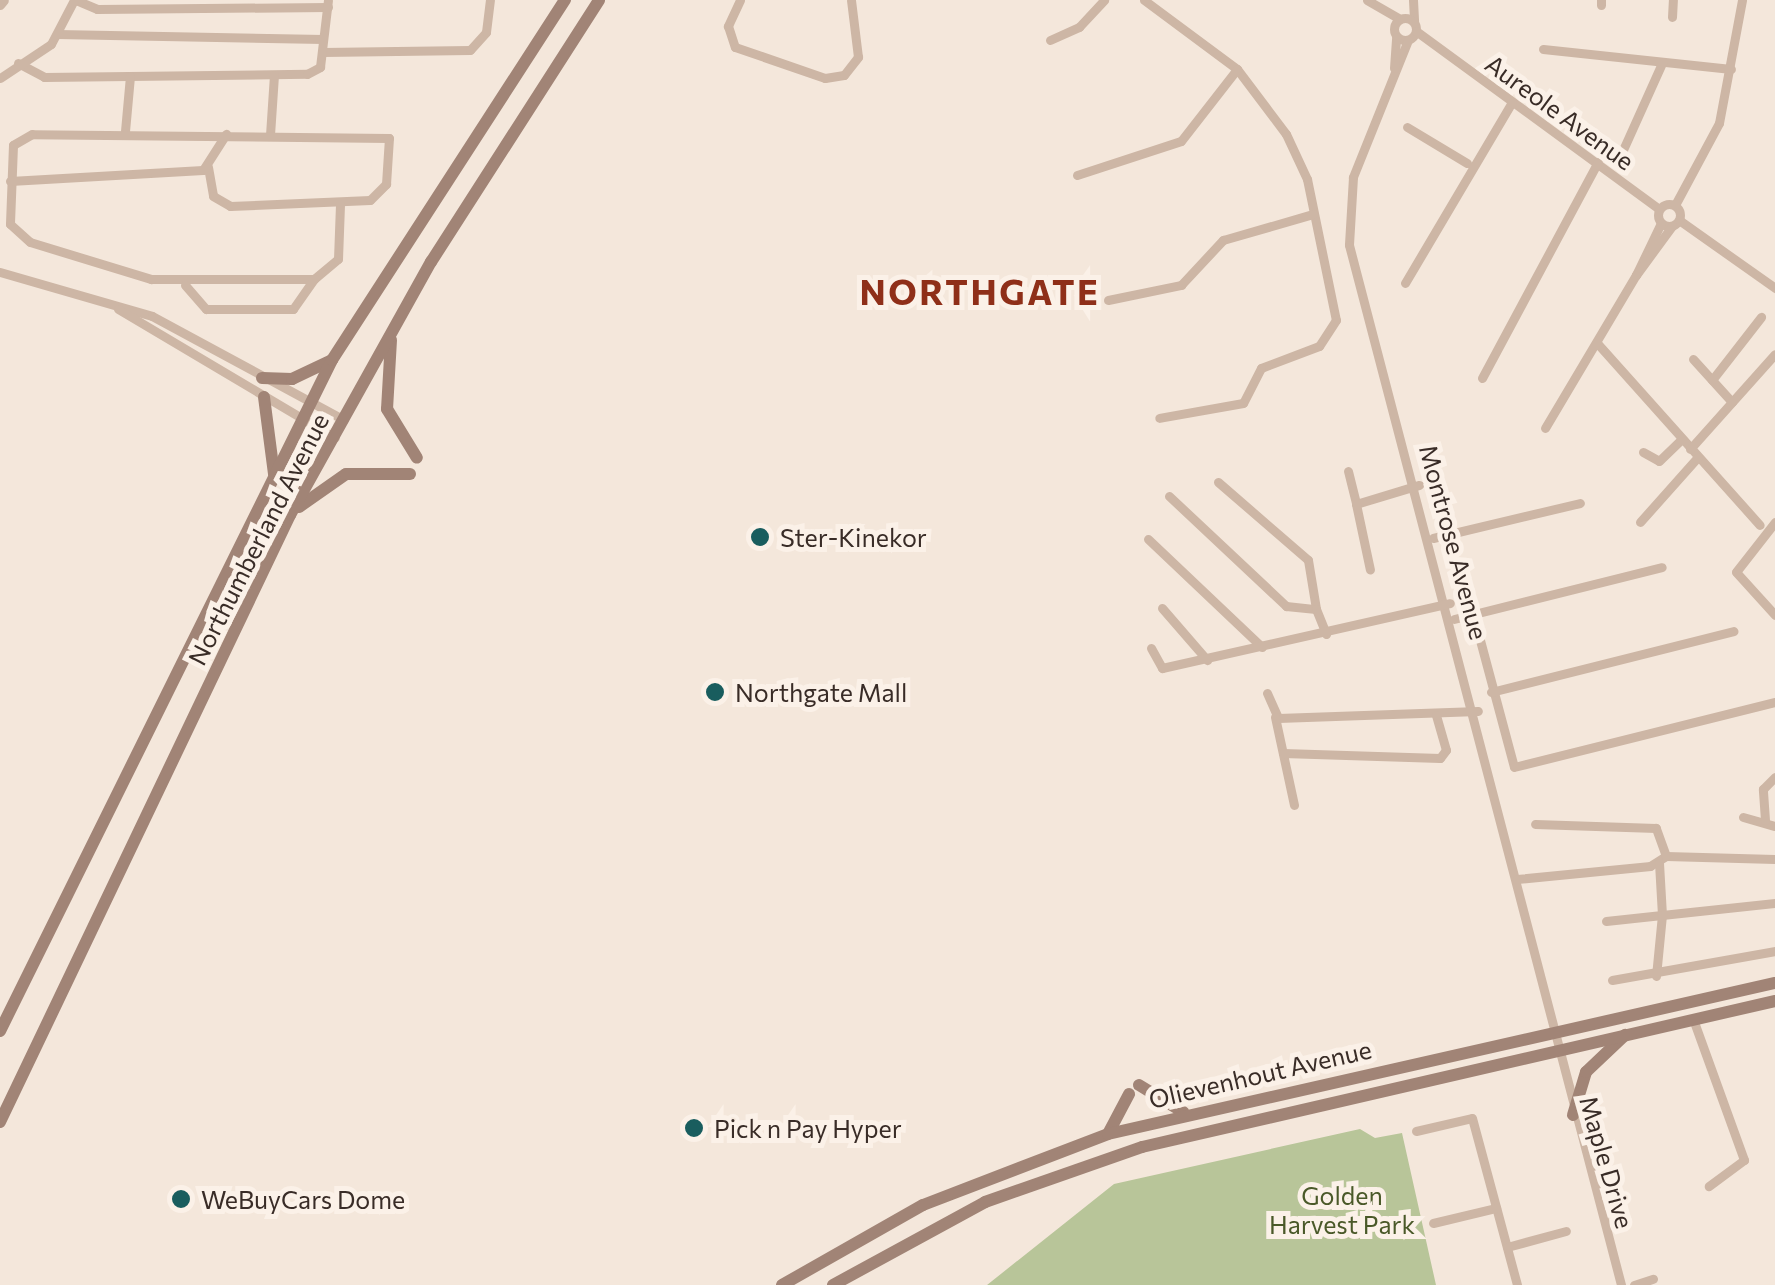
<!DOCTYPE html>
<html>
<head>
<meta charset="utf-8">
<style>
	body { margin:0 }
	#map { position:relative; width:1775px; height:1285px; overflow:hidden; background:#f4e7db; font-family:Commissioner,sans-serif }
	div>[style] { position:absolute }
	.green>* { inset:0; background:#b8c599 }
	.street>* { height:9px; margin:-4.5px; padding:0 4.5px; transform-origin:4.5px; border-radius:4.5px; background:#cdb6a5 }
	.street>.ring { margin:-4.5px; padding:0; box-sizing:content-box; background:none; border:9px solid #cdb6a5; border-radius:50% }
	.secondary>* { height:12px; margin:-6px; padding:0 6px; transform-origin:6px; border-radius:6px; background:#a18476 }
	.dots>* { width:28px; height:28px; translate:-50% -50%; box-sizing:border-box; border:5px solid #fbf1e8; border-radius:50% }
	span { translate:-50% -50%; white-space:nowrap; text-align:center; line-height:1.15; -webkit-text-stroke:10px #fbf1e8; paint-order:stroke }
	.street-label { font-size:25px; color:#392c27 }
	.poi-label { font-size:25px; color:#392c27 }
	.left { translate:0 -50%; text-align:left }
	.park-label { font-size:25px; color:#4a5929 }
	.district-label { font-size:35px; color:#8f2f19; font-weight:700; letter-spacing:2.5px }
</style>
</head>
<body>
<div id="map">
	<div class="green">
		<i style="clip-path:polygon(1360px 1129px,1375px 1138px,1402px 1133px,1436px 1285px,987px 1285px,1114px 1184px)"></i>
	</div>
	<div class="street">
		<i style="left:76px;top:0;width:23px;rotate:23deg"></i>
		<i style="left:97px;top:9px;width:231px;rotate:-0.5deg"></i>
		<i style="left:740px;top:0;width:29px;rotate:115deg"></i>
		<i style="left:728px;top:26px;width:22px;rotate:72deg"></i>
		<i style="left:735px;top:47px;width:95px;rotate:19deg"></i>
		<i style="left:825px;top:78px;width:19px;rotate:-9deg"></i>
		<i style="left:844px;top:75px;width:23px;rotate:-52deg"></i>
		<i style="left:858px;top:57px;width:57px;rotate:-97deg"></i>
		<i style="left:1144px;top:0;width:116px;rotate:36.6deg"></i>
		<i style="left:1237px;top:69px;width:81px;rotate:53deg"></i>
		<i style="left:1286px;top:134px;width:50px;rotate:65deg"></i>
		<i style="left:1307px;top:179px;width:144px;rotate:78.4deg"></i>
		<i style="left:1336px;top:320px;width:31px;rotate:123deg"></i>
		<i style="left:1319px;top:346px;width:62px;rotate:159.2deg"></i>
		<i style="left:1261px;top:368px;width:39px;rotate:117deg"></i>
		<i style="left:1243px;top:403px;width:85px;rotate:169.9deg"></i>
		<i style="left:1367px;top:0;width:38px;rotate:30deg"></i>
		<i style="left:1413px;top:0;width:22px;rotate:87deg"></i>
		<i style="left:1601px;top:0;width:5px;rotate:90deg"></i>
		<i style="left:0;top:5px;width:6px;rotate:-51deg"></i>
		<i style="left:1672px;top:17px;width:17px;rotate:-87deg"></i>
		<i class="ring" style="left:1394px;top:18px;width:13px;height:13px"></i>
		<i style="left:1416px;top:31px;width:301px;rotate:36.2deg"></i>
		<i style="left:57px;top:34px;width:266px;rotate:1.1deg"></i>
		<i style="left:1050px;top:40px;width:32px;rotate:-24deg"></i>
		<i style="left:1079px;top:27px;width:37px;rotate:-47deg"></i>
		<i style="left:1408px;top:40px;width:148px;rotate:111.9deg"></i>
		<i style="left:1353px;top:177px;width:68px;rotate:93.4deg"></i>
		<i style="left:1349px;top:245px;width:1075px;rotate:75.34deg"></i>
		<i style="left:1543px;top:49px;width:189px;rotate:6.1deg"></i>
		<i style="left:323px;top:52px;width:147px;rotate:-0.8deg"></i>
		<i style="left:470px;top:50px;width:24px;rotate:-48deg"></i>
		<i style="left:486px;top:32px;width:32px;rotate:-83deg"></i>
		<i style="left:18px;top:63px;width:30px;rotate:28deg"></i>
		<i style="left:44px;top:77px;width:263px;rotate:-0.7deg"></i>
		<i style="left:307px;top:74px;width:15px;rotate:-28deg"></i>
		<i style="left:320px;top:67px;width:67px;rotate:-83.2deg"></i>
		<i style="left:1394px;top:68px;width:31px;rotate:-86deg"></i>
		<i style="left:0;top:78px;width:61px;rotate:-33.7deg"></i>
		<i style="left:51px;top:44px;width:50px;rotate:-62.4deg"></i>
		<i style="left:1407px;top:127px;width:70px;rotate:31deg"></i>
		<i style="left:125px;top:131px;width:55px;rotate:-84.8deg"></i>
		<i style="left:270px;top:135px;width:60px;rotate:-86.2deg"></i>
		<i style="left:1622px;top:152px;width:98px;rotate:-65.8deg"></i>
		<i style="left:208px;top:167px;width:29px;rotate:80deg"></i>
		<i style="left:213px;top:196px;width:20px;rotate:30deg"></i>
		<i style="left:230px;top:206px;width:140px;rotate:-2.5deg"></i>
		<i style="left:370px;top:200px;width:23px;rotate:-45deg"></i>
		<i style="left:386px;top:184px;width:46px;rotate:-86.3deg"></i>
		<i style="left:389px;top:138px;width:357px;rotate:-179.4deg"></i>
		<i style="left:32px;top:134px;width:22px;rotate:150deg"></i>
		<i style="left:13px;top:145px;width:79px;rotate:92.2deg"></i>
		<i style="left:10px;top:224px;width:27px;rotate:42deg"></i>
		<i style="left:30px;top:242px;width:127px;rotate:17deg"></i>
		<i style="left:151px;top:279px;width:163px"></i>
		<i style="left:314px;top:279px;width:31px;rotate:-40deg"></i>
		<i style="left:338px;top:259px;width:55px;rotate:-87.9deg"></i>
		<i style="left:1077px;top:175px;width:109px;rotate:-18.1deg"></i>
		<i style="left:1181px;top:141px;width:91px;rotate:-52.1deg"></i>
		<i style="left:10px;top:181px;width:193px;rotate:-3.3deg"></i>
		<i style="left:203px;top:170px;width:43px;rotate:-57.4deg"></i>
		<i class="ring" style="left:1658px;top:204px;width:13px;height:13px"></i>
		<i style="left:1675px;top:205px;width:93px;rotate:-61.8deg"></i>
		<i style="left:1719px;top:123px;width:125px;rotate:-79.4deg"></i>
		<i style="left:1679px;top:220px;width:118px;rotate:35.3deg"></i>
		<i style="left:1661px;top:223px;width:58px;rotate:115.7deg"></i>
		<i style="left:1636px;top:275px;width:61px;rotate:-53.7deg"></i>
		<i style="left:0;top:272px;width:158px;rotate:16.1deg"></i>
		<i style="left:152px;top:316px;width:218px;rotate:28.4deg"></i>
		<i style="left:1405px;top:283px;width:210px;rotate:-59.4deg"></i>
		<i style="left:185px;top:285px;width:32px;rotate:49deg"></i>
		<i style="left:206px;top:309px;width:87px"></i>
		<i style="left:293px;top:309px;width:37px;rotate:-55deg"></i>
		<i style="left:1108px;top:300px;width:75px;rotate:-11.6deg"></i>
		<i style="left:1181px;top:285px;width:62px;rotate:-47deg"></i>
		<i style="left:1223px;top:240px;width:94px;rotate:-16.1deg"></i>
		<i style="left:118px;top:309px;width:252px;rotate:30.7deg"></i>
		<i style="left:1597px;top:343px;width:244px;rotate:48.2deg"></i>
		<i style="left:1693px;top:359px;width:58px;rotate:47.8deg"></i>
		<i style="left:1482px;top:378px;width:245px;rotate:-61.8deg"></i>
		<i style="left:1712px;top:380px;width:80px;rotate:-52.1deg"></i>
		<i style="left:1545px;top:428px;width:178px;rotate:-59.3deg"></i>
		<i style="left:1690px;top:449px;width:127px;rotate:-48.2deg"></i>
		<i style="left:1643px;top:452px;width:18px;rotate:29deg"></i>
		<i style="left:1659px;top:461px;width:32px;rotate:-44deg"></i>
		<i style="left:1348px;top:471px;width:34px;rotate:76deg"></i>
		<i style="left:1356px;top:504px;width:66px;rotate:-16.8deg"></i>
		<i style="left:1218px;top:482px;width:119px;rotate:40.9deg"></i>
		<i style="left:1308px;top:560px;width:50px;rotate:80.7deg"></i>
		<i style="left:1169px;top:496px;width:161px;rotate:43.2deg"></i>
		<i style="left:1286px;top:606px;width:30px;rotate:6deg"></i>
		<i style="left:1316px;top:609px;width:27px;rotate:68deg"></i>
		<i style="left:1356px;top:504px;width:67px;rotate:78deg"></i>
		<i style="left:1640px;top:522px;width:87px;rotate:-48.3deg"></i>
		<i style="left:1775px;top:522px;width:63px;rotate:128deg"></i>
		<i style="left:1736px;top:572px;width:58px;rotate:47.8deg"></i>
		<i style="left:1433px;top:538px;width:151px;rotate:-13.4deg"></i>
		<i style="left:1148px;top:539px;width:157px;rotate:43.5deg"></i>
		<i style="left:1162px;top:608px;width:69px;rotate:49.1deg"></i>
		<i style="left:1473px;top:614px;width:158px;rotate:75deg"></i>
		<i style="left:1514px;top:767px;width:269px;rotate:-14deg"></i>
		<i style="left:1454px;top:619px;width:214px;rotate:-14deg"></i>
		<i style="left:1151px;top:648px;width:23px;rotate:61deg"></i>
		<i style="left:1162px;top:668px;width:295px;rotate:-12.7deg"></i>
		<i style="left:1491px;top:692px;width:250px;rotate:-14.1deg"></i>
		<i style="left:1267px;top:693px;width:27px;rotate:66deg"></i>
		<i style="left:1278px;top:718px;width:200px;rotate:-2deg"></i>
		<i style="left:1275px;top:717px;width:90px;rotate:77.8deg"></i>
		<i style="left:1283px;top:753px;width:157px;rotate:1.8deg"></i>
		<i style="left:1440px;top:758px;width:10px;rotate:-53deg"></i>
		<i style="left:1446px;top:750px;width:36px;rotate:-106deg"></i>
		<i style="left:1743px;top:817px;width:33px;rotate:16deg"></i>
		<i style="left:1765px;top:820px;width:31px;rotate:-94deg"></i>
		<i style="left:1763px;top:789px;width:17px;rotate:-45deg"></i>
		<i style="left:1666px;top:856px;width:109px;rotate:1.6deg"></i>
		<i style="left:1517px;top:879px;width:134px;rotate:-5.6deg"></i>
		<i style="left:1650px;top:866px;width:19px;rotate:-32deg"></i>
		<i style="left:1666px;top:856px;width:30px;rotate:-110deg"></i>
		<i style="left:1656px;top:828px;width:121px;rotate:-178.1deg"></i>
		<i style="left:1606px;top:921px;width:56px;rotate:-6.1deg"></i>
		<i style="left:1662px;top:915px;width:52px;rotate:-93.3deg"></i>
		<i style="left:1656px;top:976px;width:61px;rotate:-84.4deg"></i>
		<i style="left:1662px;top:915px;width:114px;rotate:-6.1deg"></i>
		<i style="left:1612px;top:980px;width:166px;rotate:-10.1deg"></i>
		<i style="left:1693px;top:1019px;width:150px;rotate:70.1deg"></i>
		<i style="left:1744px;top:1160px;width:44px;rotate:143.4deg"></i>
		<i style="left:1416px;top:1131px;width:57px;rotate:-13.1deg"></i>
		<i style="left:1472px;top:1118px;width:173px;rotate:74.9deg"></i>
		<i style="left:1433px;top:1223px;width:65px;rotate:-13.4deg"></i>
		<i style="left:1507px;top:1247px;width:61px;rotate:-15.2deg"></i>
		<i style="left:1634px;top:1285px;width:20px;rotate:-18deg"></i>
	</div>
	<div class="secondary">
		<i style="left:391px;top:340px;width:69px;rotate:93.3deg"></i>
		<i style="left:387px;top:409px;width:57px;rotate:58.5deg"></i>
		<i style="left:262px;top:378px;width:30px;rotate:2deg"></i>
		<i style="left:292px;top:379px;width:44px;rotate:-25.4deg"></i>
		<i style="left:264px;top:397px;width:78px;rotate:82.6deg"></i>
		<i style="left:299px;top:507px;width:57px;rotate:-35.1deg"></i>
		<i style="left:346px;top:474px;width:64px"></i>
		<i style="left:0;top:1031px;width:749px;rotate:-63.67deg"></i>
		<i style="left:332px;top:360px;width:429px;rotate:-57.1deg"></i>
		<i style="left:1139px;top:1085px;width:52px;rotate:31.5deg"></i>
		<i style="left:1573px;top:1115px;width:45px;rotate:-73.2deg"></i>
		<i style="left:1586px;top:1072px;width:54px;rotate:-43.5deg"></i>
		<i style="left:0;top:1122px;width:673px;rotate:-64.46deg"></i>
		<i style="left:290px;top:515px;width:290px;rotate:-60.9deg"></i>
		<i style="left:431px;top:262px;width:311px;rotate:-57.3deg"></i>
		<i style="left:1109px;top:1132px;width:43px;rotate:-62.2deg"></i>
		<i style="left:782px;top:1285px;width:162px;rotate:-29.6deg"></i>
		<i style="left:923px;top:1205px;width:198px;rotate:-21deg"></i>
		<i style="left:1108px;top:1134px;width:684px;rotate:-12.76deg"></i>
		<i style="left:833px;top:1285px;width:173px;rotate:-28.6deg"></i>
		<i style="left:985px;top:1202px;width:166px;rotate:-19.3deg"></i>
		<i style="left:1142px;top:1147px;width:650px;rotate:-12.99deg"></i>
	</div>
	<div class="dots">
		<i style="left:760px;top:537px;background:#195d5e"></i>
		<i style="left:715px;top:692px;background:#195d5e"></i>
		<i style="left:694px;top:1128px;background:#195d5e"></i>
		<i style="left:181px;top:1199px;background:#195d5e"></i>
	</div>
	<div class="street-label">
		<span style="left:1560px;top:112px;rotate:36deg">Aureole Avenue</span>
		<span style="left:258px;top:539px;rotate:-63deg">Northumberland Avenue</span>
		<span style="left:1454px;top:542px;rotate:75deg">Montrose Avenue</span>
		<span style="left:1260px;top:1074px;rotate:-13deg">Olievenhout Avenue</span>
		<span style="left:1607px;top:1162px;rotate:74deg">Maple Drive</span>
	</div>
	<div class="poi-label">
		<span class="left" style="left:780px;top:537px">Ster-Kinekor</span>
		<span class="left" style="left:735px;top:692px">Northgate Mall</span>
		<span class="left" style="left:714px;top:1128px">Pick n Pay Hyper</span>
		<span class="left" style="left:201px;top:1199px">WeBuyCars Dome</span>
	</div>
	<div class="park-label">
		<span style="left:1342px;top:1210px">Golden<br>Harvest Park</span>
	</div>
	<div class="district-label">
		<span style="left:980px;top:291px">NORTHGATE</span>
	</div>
</div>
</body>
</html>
